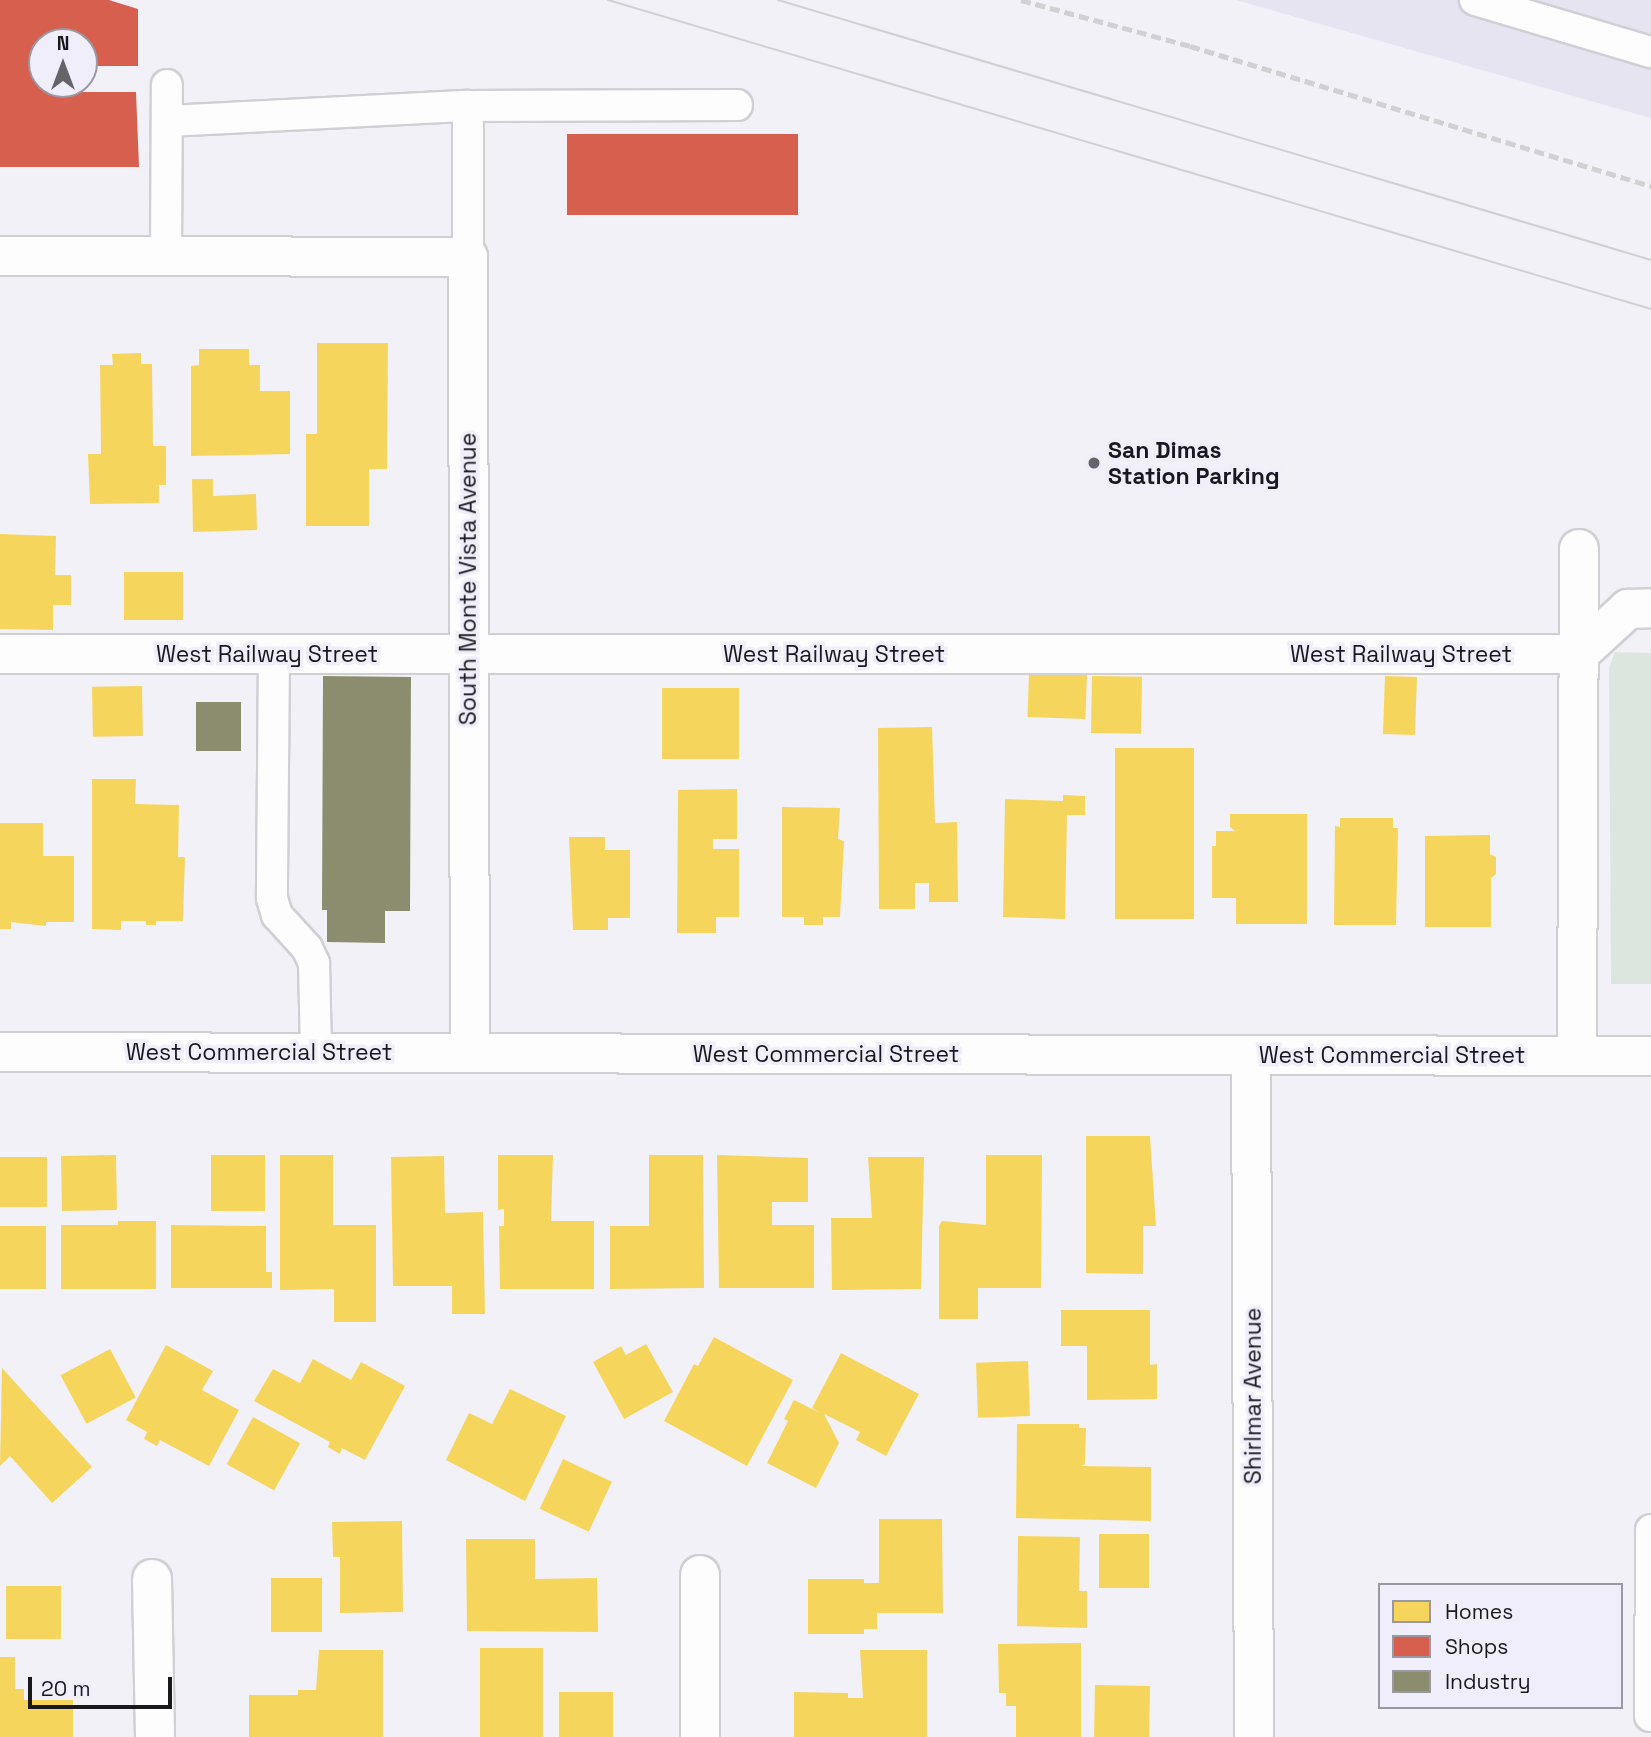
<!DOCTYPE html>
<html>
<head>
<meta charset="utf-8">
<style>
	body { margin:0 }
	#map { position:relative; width:1651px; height:1737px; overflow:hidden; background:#f2f1f7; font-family:"Space Grotesk",sans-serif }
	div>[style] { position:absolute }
	.built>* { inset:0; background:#e6e4f1 }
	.green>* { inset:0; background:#dce6df }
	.homes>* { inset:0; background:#f6d55c; transform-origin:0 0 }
	.shops>* { inset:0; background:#d6604d; transform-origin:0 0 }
	.industry>* { inset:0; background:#8c8c6e; transform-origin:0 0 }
	.roads { filter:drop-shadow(2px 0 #d0cfd4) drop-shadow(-2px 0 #d0cfd4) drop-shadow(0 2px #d0cfd4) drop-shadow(0 -2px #d0cfd4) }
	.service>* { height:30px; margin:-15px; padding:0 15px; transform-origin:15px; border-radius:15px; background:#fdfdfe }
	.minor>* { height:38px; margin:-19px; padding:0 19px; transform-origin:19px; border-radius:19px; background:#fdfdfe }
	.tram>* { height:2px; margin:-1px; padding:0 1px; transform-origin:1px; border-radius:1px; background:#d1d0d2 }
	.rail>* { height:5px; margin-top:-2.5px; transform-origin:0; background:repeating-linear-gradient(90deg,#d1d0d2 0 10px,transparent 0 15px) }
	.dots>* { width:19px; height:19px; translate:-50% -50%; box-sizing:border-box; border:4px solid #f0eefa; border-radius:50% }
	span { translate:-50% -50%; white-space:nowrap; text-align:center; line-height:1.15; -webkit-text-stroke:7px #f0eefa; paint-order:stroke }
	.poi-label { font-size:23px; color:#19181c; font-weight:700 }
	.left { translate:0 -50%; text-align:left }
	.street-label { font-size:23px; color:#19181c }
	.legend { position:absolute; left:1378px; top:1583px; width:245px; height:126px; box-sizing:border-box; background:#f0eefa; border:2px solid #9a98a1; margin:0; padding:9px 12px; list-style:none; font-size:21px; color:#19181c }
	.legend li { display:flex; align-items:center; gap:14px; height:35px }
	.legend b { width:35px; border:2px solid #9a98a1 }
	.north { position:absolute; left:28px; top:28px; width:70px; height:70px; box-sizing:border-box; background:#f0eefa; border:2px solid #9a98a1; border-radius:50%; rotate:0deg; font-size:19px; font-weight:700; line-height:28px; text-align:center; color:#19181c }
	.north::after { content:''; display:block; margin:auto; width:24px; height:32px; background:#656469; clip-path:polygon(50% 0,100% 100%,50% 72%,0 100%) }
	.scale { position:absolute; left:28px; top:1677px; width:144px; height:32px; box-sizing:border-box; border:4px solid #19181c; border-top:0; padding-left:9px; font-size:21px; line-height:24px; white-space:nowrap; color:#19181c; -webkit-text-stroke:5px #f0eefa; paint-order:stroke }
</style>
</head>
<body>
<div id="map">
	<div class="built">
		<i style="clip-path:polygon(1236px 0,1651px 0,1651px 118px)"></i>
	</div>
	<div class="green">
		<i style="clip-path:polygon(1615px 652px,1651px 653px,1651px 984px,1611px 984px,1609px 668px)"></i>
	</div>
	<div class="homes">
		<i style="clip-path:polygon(317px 343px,388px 343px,387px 469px,369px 469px,369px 526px,306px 526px,306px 434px,317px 434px)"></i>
		<i style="clip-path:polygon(199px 349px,249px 349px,249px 365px,260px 365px,260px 391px,290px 391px,290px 454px,191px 456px,191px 366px,199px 365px)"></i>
		<i style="clip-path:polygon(141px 353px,141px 364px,152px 364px,153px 446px,166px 446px,166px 485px,159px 485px,159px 503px,90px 504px,88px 454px,101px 454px,100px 365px,113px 365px,112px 354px)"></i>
		<i style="clip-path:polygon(192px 479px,213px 479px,213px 496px,256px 494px,257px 530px,193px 532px)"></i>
		<i style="clip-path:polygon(0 534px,56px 536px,55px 575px,71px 575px,71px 605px,53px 605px,53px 630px,0 629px)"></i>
		<i style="left:124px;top:572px;width:59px;height:48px"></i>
		<i style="left:1029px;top:673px;width:58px;height:44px;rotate:2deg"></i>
		<i style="left:1092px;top:676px;width:50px;height:57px;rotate:1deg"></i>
		<i style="left:1385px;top:676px;width:32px;height:58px;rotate:2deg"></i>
		<i style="left:142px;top:686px;width:50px;height:50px;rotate:89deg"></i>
		<i style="left:662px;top:688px;width:77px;height:71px"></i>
		<i style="clip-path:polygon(932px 727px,935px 823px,957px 822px,958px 902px,929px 902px,929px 883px,915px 883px,915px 909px,879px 909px,878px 728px)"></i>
		<i style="left:1115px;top:748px;width:79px;height:171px"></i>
		<i style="clip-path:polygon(92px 779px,136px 779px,135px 804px,179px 805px,178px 857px,185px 857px,183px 921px,156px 921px,156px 925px,146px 925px,146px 921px,121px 921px,121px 930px,92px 929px)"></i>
		<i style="clip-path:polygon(737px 789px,737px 839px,713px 839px,713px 849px,739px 849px,739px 917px,716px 917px,716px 933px,677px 933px,678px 790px)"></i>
		<i style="clip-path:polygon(1063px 795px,1085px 796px,1085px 815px,1067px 815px,1065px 919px,1003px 917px,1005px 799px,1063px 801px)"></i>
		<i style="clip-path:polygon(782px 807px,840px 808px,838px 839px,844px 841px,840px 917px,823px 917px,823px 925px,804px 925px,804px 917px,782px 917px)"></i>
		<i style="clip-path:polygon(1230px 814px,1307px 814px,1307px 924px,1236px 924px,1236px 898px,1212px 898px,1212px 846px,1216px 846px,1216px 831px,1235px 831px,1230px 827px)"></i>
		<i style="clip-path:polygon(1340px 818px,1393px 818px,1393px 828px,1398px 828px,1396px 925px,1334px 925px,1335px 826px,1340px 827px)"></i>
		<i style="clip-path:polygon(0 823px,43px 823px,43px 856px,74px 856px,74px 922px,46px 922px,46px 926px,11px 922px,11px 929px,0 929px)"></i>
		<i style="clip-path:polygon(1490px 835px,1490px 854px,1496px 857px,1496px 874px,1491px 878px,1491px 927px,1425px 927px,1425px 836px)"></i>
		<i style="clip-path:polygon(569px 837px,605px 837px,605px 850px,630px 850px,630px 918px,608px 918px,608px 930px,573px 930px)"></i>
		<i style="clip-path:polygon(1086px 1136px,1150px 1136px,1156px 1226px,1143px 1226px,1143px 1274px,1086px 1273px)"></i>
		<i style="left:116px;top:1155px;width:55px;height:55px;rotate:89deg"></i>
		<i style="left:211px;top:1155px;width:54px;height:56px"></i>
		<i style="clip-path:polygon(280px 1155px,333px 1155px,333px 1225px,376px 1225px,376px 1322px,334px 1322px,334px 1289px,280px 1290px)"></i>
		<i style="clip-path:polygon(498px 1155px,553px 1155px,551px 1221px,594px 1221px,594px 1289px,500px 1289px,499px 1226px,504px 1226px,504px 1209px,498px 1210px)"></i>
		<i style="clip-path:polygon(649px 1155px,703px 1155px,704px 1288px,610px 1289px,610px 1226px,649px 1226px)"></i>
		<i style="clip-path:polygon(717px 1155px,808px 1158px,808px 1202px,772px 1202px,772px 1225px,814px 1225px,814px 1288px,719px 1288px)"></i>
		<i style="clip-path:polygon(986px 1155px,1042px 1155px,1041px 1288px,978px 1288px,978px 1319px,939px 1319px,939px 1226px,942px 1221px,986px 1225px)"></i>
		<i style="clip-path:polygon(444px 1156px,445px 1213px,483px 1212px,485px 1314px,452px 1314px,452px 1286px,393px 1286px,391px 1157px)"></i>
		<i style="left:47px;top:1157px;width:50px;height:47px;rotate:90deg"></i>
		<i style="clip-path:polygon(868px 1157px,924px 1157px,921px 1289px,832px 1290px,831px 1218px,872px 1218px)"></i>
		<i style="clip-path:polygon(118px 1221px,156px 1221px,156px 1289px,61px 1289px,61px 1225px,118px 1225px)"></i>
		<i style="clip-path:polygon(171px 1225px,266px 1226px,266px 1272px,272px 1272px,272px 1288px,171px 1288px)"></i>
		<i style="left:0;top:1226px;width:46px;height:63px"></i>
		<i style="clip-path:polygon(1061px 1310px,1150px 1310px,1150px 1365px,1157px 1364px,1157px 1399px,1087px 1400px,1087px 1346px,1061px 1346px)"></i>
		<i style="clip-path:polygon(714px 1337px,793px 1380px,747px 1466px,664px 1421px,694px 1364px,698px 1366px)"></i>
		<i style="clip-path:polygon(646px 1344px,673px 1392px,624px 1419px,593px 1362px,621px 1346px,626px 1355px)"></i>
		<i style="clip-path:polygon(166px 1345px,213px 1371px,202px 1390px,239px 1410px,209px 1466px,160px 1440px,157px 1446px,144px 1439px,147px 1432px,126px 1420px)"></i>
		<i style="left:110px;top:1349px;width:55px;height:56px;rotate:62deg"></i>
		<i style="clip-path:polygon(841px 1353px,919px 1394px,886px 1456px,856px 1440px,860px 1432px,824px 1414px,839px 1443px,816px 1488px,767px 1463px,788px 1421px,784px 1419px,794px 1400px,820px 1413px,812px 1408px)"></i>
		<i style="clip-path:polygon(313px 1359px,351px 1380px,361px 1362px,405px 1386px,365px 1460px,342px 1448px,340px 1454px,328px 1447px,330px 1442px,254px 1401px,273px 1369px,300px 1383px)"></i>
		<i style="left:1028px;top:1361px;width:55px;height:52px;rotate:88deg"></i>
		<i style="clip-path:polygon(2px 1368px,92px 1467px,52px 1503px,10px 1456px,0 1466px)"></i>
		<i style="clip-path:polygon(510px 1389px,566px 1416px,525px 1501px,446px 1460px,469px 1413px,492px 1424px)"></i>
		<i style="left:253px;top:1417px;width:54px;height:54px;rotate:29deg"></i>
		<i style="clip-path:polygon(1017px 1424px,1079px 1424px,1079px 1428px,1086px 1428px,1085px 1464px,1081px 1466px,1151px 1467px,1151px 1521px,1016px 1518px)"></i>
		<i style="left:563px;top:1459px;width:54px;height:55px;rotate:25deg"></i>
		<i style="clip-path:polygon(879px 1519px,942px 1519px,943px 1613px,877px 1613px,877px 1629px,864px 1629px,864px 1634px,808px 1634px,808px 1579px,864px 1579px,864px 1583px,879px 1583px)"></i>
		<i style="clip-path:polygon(402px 1521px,403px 1612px,340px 1613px,340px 1557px,333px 1557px,332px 1522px)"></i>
		<i style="left:1099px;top:1534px;width:50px;height:54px"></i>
		<i style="clip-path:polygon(1018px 1536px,1080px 1537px,1079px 1591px,1087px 1591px,1087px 1628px,1017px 1626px)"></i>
		<i style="clip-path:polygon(466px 1539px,535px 1539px,535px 1579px,597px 1578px,598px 1632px,467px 1631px)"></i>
		<i style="left:271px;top:1578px;width:51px;height:54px"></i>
		<i style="left:6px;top:1586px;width:55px;height:53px"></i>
		<i style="clip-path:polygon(1081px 1643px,1081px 1737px,1016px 1737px,1016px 1706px,1006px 1706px,1006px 1693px,999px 1693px,998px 1644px)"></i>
		<i style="left:543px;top:1648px;width:89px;height:63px;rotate:90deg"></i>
		<i style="clip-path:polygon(319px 1650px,383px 1650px,383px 1737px,249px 1737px,249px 1695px,298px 1695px,298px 1690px,316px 1690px)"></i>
		<i style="clip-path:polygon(860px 1650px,927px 1650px,927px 1737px,794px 1737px,794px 1692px,848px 1693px,848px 1698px,863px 1698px)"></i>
		<i style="clip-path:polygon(0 1657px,15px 1657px,15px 1689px,24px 1689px,24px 1700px,73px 1700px,73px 1737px,0 1737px)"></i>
		<i style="left:1095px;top:1685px;width:55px;height:52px;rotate:1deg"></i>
		<i style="left:613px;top:1692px;width:45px;height:54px;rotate:90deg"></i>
	</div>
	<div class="shops">
		<i style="clip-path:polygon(0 0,109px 0,138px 9px,138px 66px,84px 66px,84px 42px,42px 42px,42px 84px,59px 84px,59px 92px,136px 92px,139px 167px,0 167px)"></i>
		<i style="left:567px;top:134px;width:231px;height:81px"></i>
	</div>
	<div class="industry">
		<i style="clip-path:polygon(323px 676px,411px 677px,410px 911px,385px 911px,385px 943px,327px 942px,327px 910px,322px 910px)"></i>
		<i style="left:196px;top:702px;width:45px;height:49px"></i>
	</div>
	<div class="roads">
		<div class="service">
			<i style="left:1475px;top:0;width:184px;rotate:16.5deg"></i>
			<i style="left:468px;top:106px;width:151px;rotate:90deg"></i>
			<i style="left:168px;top:121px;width:300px;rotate:-2.9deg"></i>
			<i style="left:468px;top:106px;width:269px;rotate:-0.2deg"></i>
			<i style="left:166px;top:256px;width:171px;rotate:-89.7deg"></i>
			<i style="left:274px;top:654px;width:244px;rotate:90.5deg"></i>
			<i style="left:272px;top:898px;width:18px;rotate:74deg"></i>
			<i style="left:277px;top:915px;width:45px;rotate:47.7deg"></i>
			<i style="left:307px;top:948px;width:17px;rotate:65deg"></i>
			<i style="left:314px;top:963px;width:89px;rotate:88.7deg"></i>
			<i style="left:1650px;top:1716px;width:186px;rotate:-89.7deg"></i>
		</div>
		<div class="minor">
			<i style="left:0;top:256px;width:468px;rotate:0.1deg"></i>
			<i style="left:468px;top:257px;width:795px;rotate:89.86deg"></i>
			<i style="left:0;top:654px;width:1579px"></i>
			<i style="left:1579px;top:654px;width:67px;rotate:-42.6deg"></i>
			<i style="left:1628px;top:609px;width:23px;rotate:-2deg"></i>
			<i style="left:0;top:1052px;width:1651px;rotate:0.14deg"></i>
			<i style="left:1251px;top:1055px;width:682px;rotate:89.75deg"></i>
			<i style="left:1577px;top:1056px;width:507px;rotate:-89.77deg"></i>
			<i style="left:700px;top:1575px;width:162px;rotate:90deg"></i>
			<i style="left:152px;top:1579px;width:158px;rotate:88.9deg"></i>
		</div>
	</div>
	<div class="tram">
		<i style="left:608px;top:0;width:1088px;rotate:16.5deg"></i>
		<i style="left:778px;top:0;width:911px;rotate:16.58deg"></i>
	</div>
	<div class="rail">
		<i style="left:1021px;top:0;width:175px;rotate:15.2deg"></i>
		<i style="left:1190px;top:46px;width:482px;rotate:16.9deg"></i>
	</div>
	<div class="dots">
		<i style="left:1094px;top:463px;background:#656469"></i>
	</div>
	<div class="poi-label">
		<span class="left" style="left:1108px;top:463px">San Dimas<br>Station Parking</span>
	</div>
	<div class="street-label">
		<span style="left:468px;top:579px;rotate:-90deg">South Monte Vista Avenue</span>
		<span style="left:267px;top:654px">West Railway Street</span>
		<span style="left:834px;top:654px">West Railway Street</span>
		<span style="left:1401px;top:654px">West Railway Street</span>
		<span style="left:259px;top:1052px">West Commercial Street</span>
		<span style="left:826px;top:1054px">West Commercial Street</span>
		<span style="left:1392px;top:1055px">West Commercial Street</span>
		<span style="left:1253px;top:1396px;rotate:-90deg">Shirlmar Avenue</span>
	</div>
	<ul class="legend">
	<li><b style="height:19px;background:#f6d55c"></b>Homes</li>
	<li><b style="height:19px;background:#d6604d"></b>Shops</li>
	<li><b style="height:19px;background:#8c8c6e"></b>Industry</li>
	</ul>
	<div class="north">N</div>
	<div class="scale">20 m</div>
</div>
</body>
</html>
